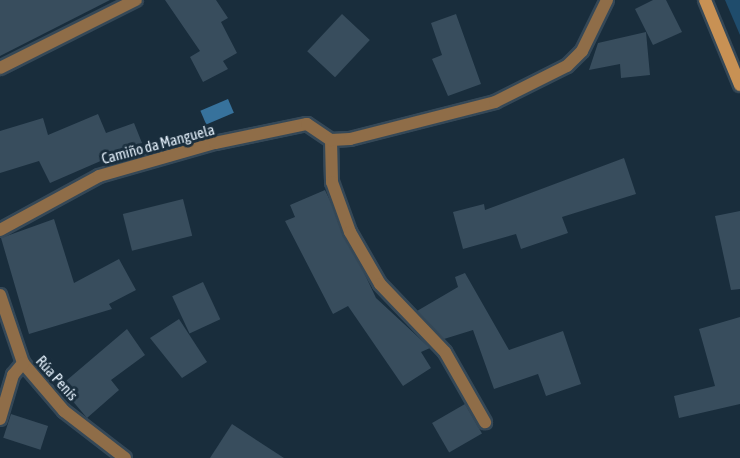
<!DOCTYPE html>
<html>
<head>
<meta charset="utf-8">
<style>
	body { margin:0 }
	#map { position:relative; width:740px; height:458px; overflow:hidden; background:#192d3c; font-family:"Asap Condensed",sans-serif }
	div>[style] { position:absolute }
	.green>* { inset:0; background:#1f4c6c }
	.water>* { inset:0; background:#37729c; transform-origin:0 0 }
	.building>* { inset:0; background:#384d5d; transform-origin:0 0 }
	.roads { filter:drop-shadow(2px 0 #354857) drop-shadow(-2px 0 #354857) drop-shadow(0 2px #354857) drop-shadow(0 -2px #354857) }
	.street>* { height:12px; margin:-6px; padding:0 6px; transform-origin:6px; border-radius:6px; background:#8f6d48 }
	.secondary>* { height:12px; margin:-6px; padding:0 6px; transform-origin:6px; border-radius:6px; background:#c89154 }
	span { translate:-50% -50%; white-space:nowrap; text-align:center; line-height:1.15; -webkit-text-stroke:6px #192d3c; paint-order:stroke }
	.street-label { font-size:15px; color:#e4f0fb }
</style>
</head>
<body>
<div id="map">
	<div class="green">
		<i style="clip-path:polygon(725px 0,740px 0,740px 35px)"></i>
	</div>
	<div class="water">
		<i style="left:228px;top:99px;width:15px;height:30px;rotate:67deg"></i>
	</div>
	<div class="building">
		<i style="clip-path:polygon(0 0,110px 0,0 56px)"></i>
		<i style="clip-path:polygon(165px 0,216px 0,228px 18px,221px 22px,237px 53px,223px 61px,228px 69px,203px 82px,190px 57px,200px 51px)"></i>
		<i style="clip-path:polygon(653px 0,666px 0,682px 32px,653px 45px,635px 9px)"></i>
		<i style="left:342px;top:14px;width:38px;height:51px;rotate:43deg"></i>
		<i style="clip-path:polygon(456px 14px,481px 84px,448px 96px,432px 59px,442px 55px,431px 23px)"></i>
		<i style="clip-path:polygon(646px 32px,650px 75px,621px 78px,620px 64px,589px 70px,598px 43px)"></i>
		<i style="clip-path:polygon(98px 114px,106px 133px,134px 123px,142px 143px,50px 183px,39px 161px,0 173px,0 131px,43px 118px,48px 135px)"></i>
		<i style="clip-path:polygon(624px 158px,636px 194px,562px 217px,568px 233px,521px 249px,516px 234px,463px 249px,453px 212px,484px 204px,485px 210px)"></i>
		<i style="clip-path:polygon(325px 190px,376px 298px,430px 348px,421px 352px,431px 368px,403px 386px,348px 306px,333px 314px,285px 221px,295px 217px,290px 205px)"></i>
		<i style="left:183px;top:199px;width:38px;height:62px;rotate:76deg"></i>
		<i style="clip-path:polygon(740px 211px,740px 289px,731px 290px,715px 216px)"></i>
		<i style="clip-path:polygon(54px 219px,74px 283px,119px 259px,136px 290px,109px 304px,112px 309px,29px 334px,1px 238px)"></i>
		<i style="clip-path:polygon(465px 273px,509px 350px,563px 331px,581px 384px,546px 396px,538px 374px,494px 389px,473px 330px,444px 339px,417px 311px,458px 287px,455px 277px)"></i>
		<i style="left:203px;top:282px;width:41px;height:34px;rotate:65deg"></i>
		<i style="clip-path:polygon(740px 317px,740px 404px,679px 418px,674px 396px,715px 386px,699px 329px)"></i>
		<i style="clip-path:polygon(179px 319px,207px 362px,182px 378px,150px 338px)"></i>
		<i style="clip-path:polygon(127px 329px,145px 355px,111px 380px,119px 390px,87px 418px,60px 386px)"></i>
		<i style="left:465px;top:404px;width:34px;height:38px;rotate:60deg"></i>
		<i style="left:11px;top:414px;width:39px;height:25px;rotate:18deg"></i>
		<i style="clip-path:polygon(232px 424px,284px 458px,210px 458px)"></i>
	</div>
	<div class="roads">
		<div class="street">
			<i style="left:0;top:68px;width:152px;rotate:-26.6deg"></i>
			<i style="left:331px;top:140px;width:42px;rotate:88.6deg"></i>
			<i style="left:332px;top:182px;width:53px;rotate:70.2deg"></i>
			<i style="left:350px;top:232px;width:60px;rotate:60deg"></i>
			<i style="left:380px;top:284px;width:94px;rotate:46.3deg"></i>
			<i style="left:445px;top:352px;width:81px;rotate:60.3deg"></i>
			<i style="left:0;top:230px;width:113px;rotate:-28.6deg"></i>
			<i style="left:99px;top:176px;width:121px;rotate:-15.9deg"></i>
			<i style="left:215px;top:143px;width:94px;rotate:-11.7deg"></i>
			<i style="left:307px;top:124px;width:29px;rotate:34deg"></i>
			<i style="left:331px;top:140px;width:19px;rotate:-3deg"></i>
			<i style="left:350px;top:139px;width:150px;rotate:-14.3deg"></i>
			<i style="left:495px;top:102px;width:80px;rotate:-26.6deg"></i>
			<i style="left:567px;top:66px;width:21px;rotate:-45deg"></i>
			<i style="left:582px;top:51px;width:57px;rotate:-63.9deg"></i>
			<i style="left:0;top:295px;width:72px;rotate:71.3deg"></i>
			<i style="left:23px;top:363px;width:63px;rotate:49.5deg"></i>
			<i style="left:64px;top:411px;width:77px;rotate:37.6deg"></i>
			<i style="left:0;top:419px;width:46px;rotate:-73.5deg"></i>
			<i style="left:13px;top:375px;width:16px;rotate:-50deg"></i>
		</div>
		<div class="secondary">
			<i style="left:705px;top:0;width:92px;rotate:67.6deg"></i>
		</div>
	</div>
	<div class="street-label">
		<span style="left:158px;top:144px;rotate:-15deg">Camiño da Manguela</span>
		<span style="left:57px;top:378px;rotate:48deg">Rúa Penís</span>
	</div>
</div>
</body>
</html>
